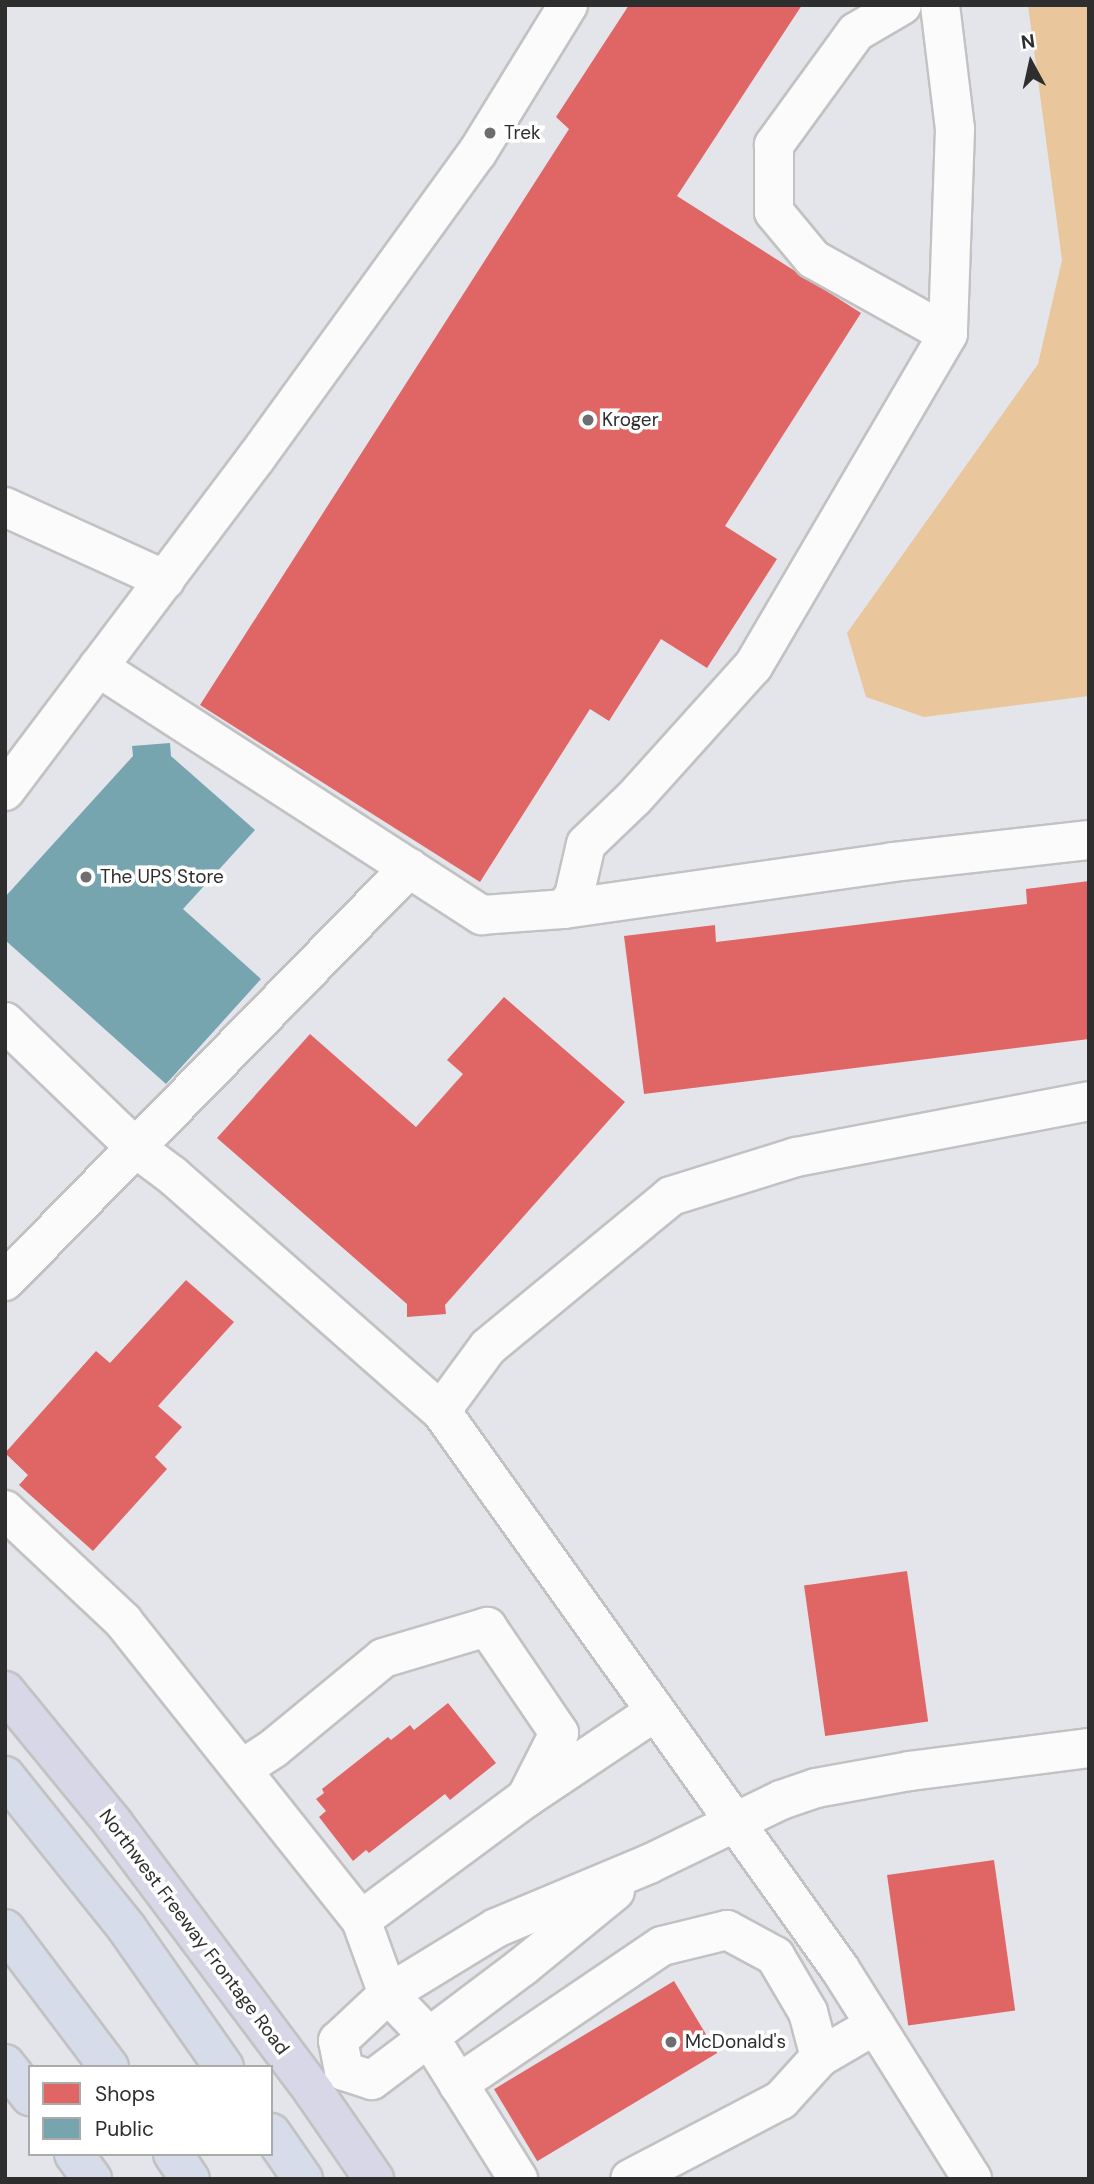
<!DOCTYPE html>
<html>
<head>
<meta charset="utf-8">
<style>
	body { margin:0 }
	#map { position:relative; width:1094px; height:2184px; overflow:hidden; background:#e4e5eb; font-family:"DM Sans",sans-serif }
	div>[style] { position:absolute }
	.water>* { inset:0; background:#e9c69b }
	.shops>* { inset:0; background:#e06666; transform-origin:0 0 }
	.public>* { inset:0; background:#76a5af }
	.roads { filter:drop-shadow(2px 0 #c2c2c3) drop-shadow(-2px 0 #c2c2c3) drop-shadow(0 2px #c2c2c3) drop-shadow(0 -2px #c2c2c3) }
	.minor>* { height:38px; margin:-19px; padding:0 19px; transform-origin:19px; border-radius:19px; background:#fbfbfc }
	.major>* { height:38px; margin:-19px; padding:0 19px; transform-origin:19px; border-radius:19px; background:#d7d7e8 }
	.highway>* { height:38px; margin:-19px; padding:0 19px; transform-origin:19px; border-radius:19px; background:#d6dce9 }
	.dots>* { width:19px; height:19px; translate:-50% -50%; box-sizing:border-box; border:4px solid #fff; border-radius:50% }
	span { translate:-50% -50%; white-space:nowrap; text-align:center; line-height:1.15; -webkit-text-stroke:7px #fff; paint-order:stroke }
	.poi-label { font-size:19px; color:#2e2e2e }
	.left { translate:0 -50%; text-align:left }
	.street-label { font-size:19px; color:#2e2e2e }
	.frame { position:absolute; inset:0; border:7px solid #2e2e2e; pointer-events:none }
	.legend { position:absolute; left:28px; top:2065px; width:245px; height:91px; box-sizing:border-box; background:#fff; border:2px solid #ababab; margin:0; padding:9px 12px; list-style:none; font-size:21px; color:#2e2e2e }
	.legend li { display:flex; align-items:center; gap:14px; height:35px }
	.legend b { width:35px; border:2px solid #ababab }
	.north { position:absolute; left:996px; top:28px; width:70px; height:70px; -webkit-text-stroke:5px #fff; paint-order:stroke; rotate:352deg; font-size:19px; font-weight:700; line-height:28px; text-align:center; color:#2e2e2e }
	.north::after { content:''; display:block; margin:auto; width:24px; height:32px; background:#2e2e2e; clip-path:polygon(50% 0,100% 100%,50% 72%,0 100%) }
</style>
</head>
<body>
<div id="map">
	<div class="water">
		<i style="clip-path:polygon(1028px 5px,1089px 5px,1089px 696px,924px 717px,866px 697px,847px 633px,1038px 364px,1062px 260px)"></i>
	</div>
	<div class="shops">
		<i style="clip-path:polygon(629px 5px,802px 5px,677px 196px,861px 313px,725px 526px,777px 559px,707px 668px,661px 639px,609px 721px,590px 709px,480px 882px,200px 705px,569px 129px,556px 117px)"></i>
		<i style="clip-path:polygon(1089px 881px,1089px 1039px,644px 1094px,624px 936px,715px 925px,716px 942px,1027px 904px,1026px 889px)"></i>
		<i style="clip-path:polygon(504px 997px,625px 1102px,445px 1305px,446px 1314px,407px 1317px,407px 1304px,217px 1138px,310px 1034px,416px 1127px,463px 1074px,447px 1060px)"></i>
		<i style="clip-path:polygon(186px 1280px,234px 1322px,158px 1406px,182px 1427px,155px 1457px,167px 1469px,93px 1551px,19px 1485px,28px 1475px,5px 1453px,96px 1351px,110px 1363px)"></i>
		<i style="left:907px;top:1571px;width:152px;height:104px;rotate:82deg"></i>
		<i style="clip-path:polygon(448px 1703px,496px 1763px,450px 1800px,445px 1794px,369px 1853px,366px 1850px,353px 1861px,319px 1817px,326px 1811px,316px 1799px,324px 1793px,322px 1789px,388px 1737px,391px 1740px,410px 1725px,414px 1730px)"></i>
		<i style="left:994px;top:1860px;width:152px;height:108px;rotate:82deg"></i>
		<i style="left:674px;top:1981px;width:84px;height:210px;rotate:59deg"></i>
	</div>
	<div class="public">
		<i style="clip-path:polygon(170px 743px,171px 756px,255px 830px,183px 909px,261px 979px,166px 1084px,5px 940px,5px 897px,133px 756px,132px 746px)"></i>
	</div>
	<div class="roads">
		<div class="minor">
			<i style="left:902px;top:5px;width:53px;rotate:149.6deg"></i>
			<i style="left:856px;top:32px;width:140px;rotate:126deg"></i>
			<i style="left:774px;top:145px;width:67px;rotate:90deg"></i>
			<i style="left:774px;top:212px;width:61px;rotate:50.3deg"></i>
			<i style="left:813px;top:259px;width:154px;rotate:29.1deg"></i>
			<i style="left:940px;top:5px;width:125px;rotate:83.1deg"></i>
			<i style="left:955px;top:129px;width:205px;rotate:92deg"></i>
			<i style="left:948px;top:334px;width:385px;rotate:120.4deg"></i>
			<i style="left:753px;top:666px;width:178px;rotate:132deg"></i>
			<i style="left:634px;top:798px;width:66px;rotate:136.2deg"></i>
			<i style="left:586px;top:844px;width:53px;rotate:103deg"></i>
			<i style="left:574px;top:896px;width:16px;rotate:128deg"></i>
			<i style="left:564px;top:909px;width:332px;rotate:-8.1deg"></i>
			<i style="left:893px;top:862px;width:197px;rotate:-6.4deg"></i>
			<i style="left:5px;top:507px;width:176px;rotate:24.5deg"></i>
			<i style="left:98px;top:667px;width:457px;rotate:32.9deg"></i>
			<i style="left:482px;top:915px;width:82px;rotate:-4.2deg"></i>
			<i style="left:5px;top:791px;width:417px;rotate:-53deg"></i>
			<i style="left:256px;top:458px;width:377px;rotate:-54.1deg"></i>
			<i style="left:477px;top:153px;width:174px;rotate:-58.4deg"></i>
			<i style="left:5px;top:1022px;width:183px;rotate:43.9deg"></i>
			<i style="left:137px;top:1149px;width:44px;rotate:36.6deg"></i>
			<i style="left:172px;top:1175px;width:358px;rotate:41.3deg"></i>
			<i style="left:441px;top:1411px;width:79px;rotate:-53.7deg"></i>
			<i style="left:488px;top:1347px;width:237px;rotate:-39.5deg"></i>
			<i style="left:671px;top:1196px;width:131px;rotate:-17.3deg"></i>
			<i style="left:796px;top:1157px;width:298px;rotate:-10.8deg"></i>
			<i style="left:5px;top:1281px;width:578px;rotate:-45.63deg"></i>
			<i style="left:441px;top:1411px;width:686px;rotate:54.43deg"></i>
			<i style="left:840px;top:1969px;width:248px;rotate:57.8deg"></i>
			<i style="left:5px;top:1510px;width:162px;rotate:43.2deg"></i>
			<i style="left:123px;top:1621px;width:382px;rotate:51.5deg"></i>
			<i style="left:361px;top:1920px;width:79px;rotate:70deg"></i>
			<i style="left:388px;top:1994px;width:59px;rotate:46.4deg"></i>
			<i style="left:429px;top:2037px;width:168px;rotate:57.9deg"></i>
			<i style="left:242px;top:1769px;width:38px;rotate:-33deg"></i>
			<i style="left:274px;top:1748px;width:141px;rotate:-39.5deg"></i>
			<i style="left:383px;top:1658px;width:109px;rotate:-16.6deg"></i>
			<i style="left:487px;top:1627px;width:128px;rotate:55.8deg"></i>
			<i style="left:559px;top:1733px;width:73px;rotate:116.9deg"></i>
			<i style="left:361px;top:1920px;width:205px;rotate:-36.5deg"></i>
			<i style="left:526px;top:1798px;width:156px;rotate:-33.8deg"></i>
			<i style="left:820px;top:2057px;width:64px;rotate:-30.2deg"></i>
			<i style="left:344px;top:2071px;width:31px;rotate:-101deg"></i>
			<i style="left:338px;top:2041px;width:69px;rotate:-43.2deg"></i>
			<i style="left:388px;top:1994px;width:127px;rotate:-31.4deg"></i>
			<i style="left:496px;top:1928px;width:166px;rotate:-22.7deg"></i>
			<i style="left:649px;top:1864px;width:147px;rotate:-25.9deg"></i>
			<i style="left:781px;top:1800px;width:37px;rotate:-19deg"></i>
			<i style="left:816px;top:1788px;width:96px;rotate:-10.3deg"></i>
			<i style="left:910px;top:1771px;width:180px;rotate:-7.3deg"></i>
			<i style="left:344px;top:2071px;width:29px;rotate:18deg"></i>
			<i style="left:372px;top:2080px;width:188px;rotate:-37deg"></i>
			<i style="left:522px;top:1967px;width:120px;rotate:-39.3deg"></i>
			<i style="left:458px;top:2084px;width:246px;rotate:-34.1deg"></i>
			<i style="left:662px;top:1946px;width:67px;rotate:-13.8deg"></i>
			<i style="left:727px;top:1930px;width:55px;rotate:28.4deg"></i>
			<i style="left:775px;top:1956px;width:65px;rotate:59.5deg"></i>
			<i style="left:808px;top:2012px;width:47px;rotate:75.1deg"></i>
			<i style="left:820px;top:2057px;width:58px;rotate:132.2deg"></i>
			<i style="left:781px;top:2100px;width:170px;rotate:152.4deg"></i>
		</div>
		<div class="major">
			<i style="left:5px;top:1691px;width:171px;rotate:50.7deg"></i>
			<i style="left:113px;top:1823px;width:336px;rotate:53.2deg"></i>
			<i style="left:314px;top:2092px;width:106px;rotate:55.4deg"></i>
		</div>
		<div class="highway">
			<i style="left:5px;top:1776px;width:193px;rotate:51.3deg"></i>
			<i style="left:126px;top:1927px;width:171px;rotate:55deg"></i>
			<i style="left:5px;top:1929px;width:173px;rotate:53deg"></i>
			<i style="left:5px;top:2064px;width:41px;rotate:52deg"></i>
			<i style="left:271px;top:2133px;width:56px;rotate:55.2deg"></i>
			<i style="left:74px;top:2154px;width:31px;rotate:54deg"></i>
			<i style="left:173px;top:2154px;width:30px;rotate:56deg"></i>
		</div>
	</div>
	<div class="dots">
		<i style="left:490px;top:133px;background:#6e6e70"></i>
		<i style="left:588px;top:420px;background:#6e6e70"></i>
		<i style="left:86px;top:877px;background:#6e6e70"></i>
		<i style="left:671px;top:2042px;background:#6e6e70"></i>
	</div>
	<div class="poi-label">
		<span class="left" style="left:504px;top:133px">Trek</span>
		<span class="left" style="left:602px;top:420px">Kroger</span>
		<span class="left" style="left:100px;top:877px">The UPS Store</span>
		<span class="left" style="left:685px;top:2042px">McDonald's</span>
	</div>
	<div class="street-label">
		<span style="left:194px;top:1932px;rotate:53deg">Northwest Freeway Frontage Road</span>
	</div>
	<div class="frame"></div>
	<ul class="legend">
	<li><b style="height:19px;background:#e06666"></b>Shops</li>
	<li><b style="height:19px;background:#76a5af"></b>Public</li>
	</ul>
	<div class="north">N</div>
</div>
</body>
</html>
